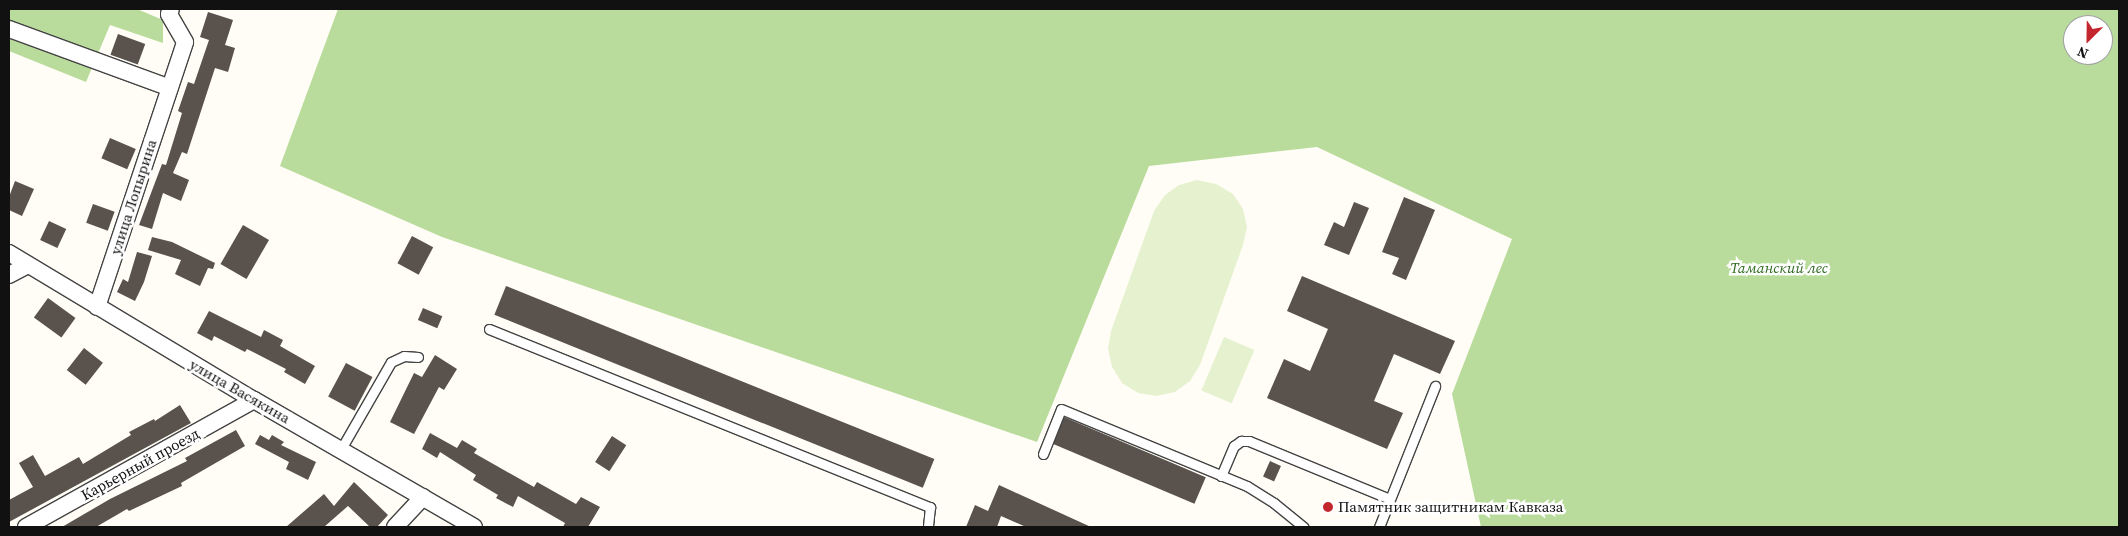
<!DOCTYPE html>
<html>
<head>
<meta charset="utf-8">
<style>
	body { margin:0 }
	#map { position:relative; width:2128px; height:536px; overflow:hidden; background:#fffdf5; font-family:"Source Serif 4",serif }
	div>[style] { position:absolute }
	.forest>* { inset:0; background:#b9dc9c }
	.pitch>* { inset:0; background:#e6f2cf; transform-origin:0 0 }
	.building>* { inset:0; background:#5a524d; transform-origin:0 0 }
	.roads { filter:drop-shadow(1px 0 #444) drop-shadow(-1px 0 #444) drop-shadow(0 1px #444) drop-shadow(0 -1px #444) }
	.lane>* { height:9px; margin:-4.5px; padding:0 4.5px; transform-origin:4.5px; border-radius:4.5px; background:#fff }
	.street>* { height:16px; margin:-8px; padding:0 8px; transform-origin:8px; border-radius:8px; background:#fff }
	.dots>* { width:14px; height:14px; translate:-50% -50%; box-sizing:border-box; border:2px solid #fff; border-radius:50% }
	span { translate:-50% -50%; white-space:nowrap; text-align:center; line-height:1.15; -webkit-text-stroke:5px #fff; paint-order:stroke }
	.street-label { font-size:15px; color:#111 }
	.park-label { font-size:15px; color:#2f6b1f; font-style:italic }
	.poi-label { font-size:15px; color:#111 }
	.left { translate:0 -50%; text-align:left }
	.frame { position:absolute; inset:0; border:10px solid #111; pointer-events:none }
	.north { position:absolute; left:2063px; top:15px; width:50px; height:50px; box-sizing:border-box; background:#fff; border:1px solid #a0a0a0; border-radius:50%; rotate:203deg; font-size:14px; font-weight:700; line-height:20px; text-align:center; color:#111 }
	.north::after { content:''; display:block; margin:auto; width:18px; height:22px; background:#c4262e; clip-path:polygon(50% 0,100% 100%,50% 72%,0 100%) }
</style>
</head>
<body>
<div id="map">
	<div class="forest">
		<i style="clip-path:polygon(9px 9px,137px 9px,163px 20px,163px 43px,110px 25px,86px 82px,9px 51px)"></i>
		<i style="clip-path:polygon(evenodd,338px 9px,2119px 9px,2119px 527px,1481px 527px,1452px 394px,1512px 239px,1317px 147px,1149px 166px,1037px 442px,442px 237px,280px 166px,338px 9px,2073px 25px,2103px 25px,2103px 55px,2073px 55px,2073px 25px)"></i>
	</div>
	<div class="pitch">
		<i style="clip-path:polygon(1197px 180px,1216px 184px,1233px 194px,1243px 209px,1247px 227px,1243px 245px,1200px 365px,1190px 381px,1175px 392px,1156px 396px,1138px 393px,1122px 383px,1112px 367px,1108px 349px,1111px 331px,1154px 211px,1165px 195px,1179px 185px)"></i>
		<i style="left:1224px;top:337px;width:33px;height:58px;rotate:23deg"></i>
	</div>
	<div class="building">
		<i style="clip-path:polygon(208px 12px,233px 20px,225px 45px,235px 48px,228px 72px,215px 68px,187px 154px,182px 152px,173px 173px,189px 180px,181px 201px,163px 193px,152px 229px,139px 225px,162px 164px,166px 165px,182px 113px,178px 111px,188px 82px,194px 84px,209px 40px,200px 37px)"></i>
		<i style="left:118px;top:34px;width:29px;height:22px;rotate:20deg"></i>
		<i style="left:110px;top:138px;width:28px;height:22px;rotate:23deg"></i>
		<i style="clip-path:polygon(15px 181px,34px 189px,22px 216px,9px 210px,9px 197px)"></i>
		<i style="clip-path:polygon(1404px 197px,1435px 210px,1406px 280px,1392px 274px,1399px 258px,1382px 252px)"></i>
		<i style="clip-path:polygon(1354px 202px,1369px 208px,1349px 255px,1324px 245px,1334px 222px,1344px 227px)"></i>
		<i style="left:93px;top:204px;width:23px;height:20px;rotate:20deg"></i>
		<i style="left:49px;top:221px;width:19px;height:21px;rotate:25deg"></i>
		<i style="left:243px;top:225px;width:30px;height:45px;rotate:30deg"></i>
		<i style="left:412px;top:236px;width:24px;height:31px;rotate:28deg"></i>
		<i style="clip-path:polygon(152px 237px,172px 242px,215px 263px,213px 269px,208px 268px,200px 286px,175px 274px,181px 260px,148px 250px)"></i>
		<i style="clip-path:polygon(137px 252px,152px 256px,144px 282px,135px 301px,117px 292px,123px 279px,128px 282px)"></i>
		<i style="clip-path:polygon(1302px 276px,1455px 341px,1440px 374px,1394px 354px,1374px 401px,1403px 413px,1387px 449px,1267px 398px,1284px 359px,1310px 371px,1328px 329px,1287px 311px)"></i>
		<i style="left:506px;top:286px;width:462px;height:31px;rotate:22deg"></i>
		<i style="left:48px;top:298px;width:34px;height:24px;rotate:36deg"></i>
		<i style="left:423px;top:308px;width:21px;height:13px;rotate:23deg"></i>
		<i style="clip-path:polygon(209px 311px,261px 337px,264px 330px,283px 340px,280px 346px,315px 366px,305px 384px,284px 372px,286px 369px,247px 349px,245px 352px,214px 336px,212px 341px,197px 333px)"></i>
		<i style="left:84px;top:348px;width:24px;height:28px;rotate:38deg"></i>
		<i style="clip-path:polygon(435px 355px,457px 369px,444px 390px,439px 387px,414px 434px,390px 422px,414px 373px,422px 377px)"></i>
		<i style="left:346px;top:363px;width:30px;height:38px;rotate:28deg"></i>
		<i style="clip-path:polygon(180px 405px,191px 423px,9px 522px,9px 500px,33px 487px,19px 463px,33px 455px,45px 476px,79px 457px,83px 464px,131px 435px,129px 432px,154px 419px,155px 421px)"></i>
		<i style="left:1064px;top:417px;width:154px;height:29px;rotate:23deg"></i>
		<i style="clip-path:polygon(236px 430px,245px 446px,181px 483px,182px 486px,129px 511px,127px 509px,96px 527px,62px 527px,110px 499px,187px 461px,185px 458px)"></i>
		<i style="clip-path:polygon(430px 433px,457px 448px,462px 440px,477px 449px,474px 453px,534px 487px,537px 482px,576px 504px,581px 497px,600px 507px,588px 527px,563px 527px,565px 523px,518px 496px,513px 507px,496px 498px,498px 495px,473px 480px,476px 475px,440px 452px,437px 458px,422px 449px)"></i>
		<i style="clip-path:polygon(260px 435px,269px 440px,272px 435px,284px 442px,281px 445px,316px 462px,308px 480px,286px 469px,289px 462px,255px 444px)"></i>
		<i style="left:612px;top:436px;width:17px;height:31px;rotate:33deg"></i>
		<i style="left:1270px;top:461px;width:12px;height:17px;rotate:24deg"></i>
		<i style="clip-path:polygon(354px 482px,388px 515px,377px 527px,370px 527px,348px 506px,324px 527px,286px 527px,324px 494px,334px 506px)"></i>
		<i style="clip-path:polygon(999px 485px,1091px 527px,1026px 527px,1001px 516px,997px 527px,966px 527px,975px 505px,988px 511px)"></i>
	</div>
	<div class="roads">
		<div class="lane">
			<i style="left:489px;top:329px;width:476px;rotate:22deg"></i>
			<i style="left:930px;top:507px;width:20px;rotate:96deg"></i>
			<i style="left:341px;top:449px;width:100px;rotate:-60.1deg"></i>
			<i style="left:391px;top:362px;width:14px;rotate:-25deg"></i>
			<i style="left:404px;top:356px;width:14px;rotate:4deg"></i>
			<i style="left:1043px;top:454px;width:48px;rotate:-68.2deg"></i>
			<i style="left:1061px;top:409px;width:201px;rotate:22.5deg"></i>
			<i style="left:1247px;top:486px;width:32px;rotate:32deg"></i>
			<i style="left:1274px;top:503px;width:38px;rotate:39deg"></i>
			<i style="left:1221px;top:476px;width:33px;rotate:-67deg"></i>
			<i style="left:1234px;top:446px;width:9px;rotate:-36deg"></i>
			<i style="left:1241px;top:441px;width:8px"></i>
			<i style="left:1249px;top:441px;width:152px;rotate:22.4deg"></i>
			<i style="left:1379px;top:527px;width:152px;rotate:-68.3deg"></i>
		</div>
		<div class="street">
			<i style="left:9px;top:29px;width:171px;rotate:20.1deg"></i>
			<i style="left:9px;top:253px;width:286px;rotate:31deg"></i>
			<i style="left:254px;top:400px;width:254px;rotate:30deg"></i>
			<i style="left:9px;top:275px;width:21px;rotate:-28deg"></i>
			<i style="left:97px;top:307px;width:279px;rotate:-71.6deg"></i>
			<i style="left:185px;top:42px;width:32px;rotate:-120deg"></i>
			<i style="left:169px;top:14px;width:5px;rotate:-68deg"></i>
			<i style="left:26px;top:527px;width:261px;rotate:-29.1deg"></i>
			<i style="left:395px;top:527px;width:41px;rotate:-47deg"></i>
		</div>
	</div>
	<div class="dots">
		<i style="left:1328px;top:507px;background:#c4262e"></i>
	</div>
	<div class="street-label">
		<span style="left:133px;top:197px;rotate:-72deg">улица Лопырина</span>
		<span style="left:240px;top:391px;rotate:30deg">улица Васякина</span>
		<span style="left:140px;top:464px;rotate:-29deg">Карьерный проезд</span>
	</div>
	<div class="park-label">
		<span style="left:1779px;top:268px">Таманский лес</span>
	</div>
	<div class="poi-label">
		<span class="left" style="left:1338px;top:507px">Памятник защитникам Кавказа</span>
	</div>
	<div class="frame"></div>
	<div class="north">N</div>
</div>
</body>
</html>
